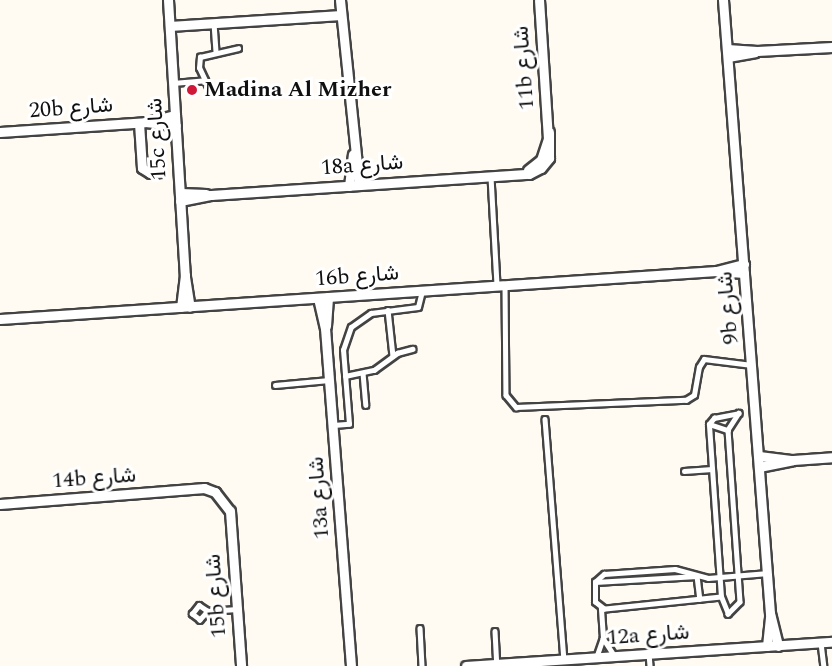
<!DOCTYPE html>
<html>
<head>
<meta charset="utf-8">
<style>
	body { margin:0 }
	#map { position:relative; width:832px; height:666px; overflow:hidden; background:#fffbf3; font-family:Spectral,Vazirmatn,serif }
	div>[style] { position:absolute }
	.roads { filter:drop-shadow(2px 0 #434343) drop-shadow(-2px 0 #434343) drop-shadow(0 2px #434343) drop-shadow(0 -2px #434343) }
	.lane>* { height:4.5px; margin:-2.25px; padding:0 2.25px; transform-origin:2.25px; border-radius:2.25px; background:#fff }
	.street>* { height:9px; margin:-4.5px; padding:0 4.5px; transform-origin:4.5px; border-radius:4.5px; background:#fff }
	.dots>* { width:16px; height:16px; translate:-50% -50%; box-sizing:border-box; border:3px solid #fff; border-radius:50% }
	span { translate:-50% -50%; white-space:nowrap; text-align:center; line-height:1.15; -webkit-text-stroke:6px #fff; paint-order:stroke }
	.street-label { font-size:22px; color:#101010 }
	.poi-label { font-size:22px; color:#101010; font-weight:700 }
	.left { translate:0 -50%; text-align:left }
</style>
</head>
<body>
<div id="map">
	<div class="roads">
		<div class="lane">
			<i style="left:214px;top:23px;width:28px;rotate:86deg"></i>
			<i style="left:173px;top:83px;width:32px;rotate:-5deg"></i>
			<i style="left:209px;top:89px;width:23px;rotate:-115deg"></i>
			<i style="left:199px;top:68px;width:11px;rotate:-85deg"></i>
			<i style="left:200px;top:57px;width:39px;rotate:-13deg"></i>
			<i style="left:491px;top:177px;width:108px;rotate:86.8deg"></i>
			<i style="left:505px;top:285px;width:110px;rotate:89.5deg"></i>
			<i style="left:506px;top:395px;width:16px;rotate:50deg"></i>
			<i style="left:516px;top:407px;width:170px;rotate:-2.4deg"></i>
			<i style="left:686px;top:400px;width:9px;rotate:-32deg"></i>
			<i style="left:694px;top:395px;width:28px;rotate:-80deg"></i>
			<i style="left:699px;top:367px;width:9px;rotate:-58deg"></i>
			<i style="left:704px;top:359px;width:48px;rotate:7.1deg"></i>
			<i style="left:388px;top:310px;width:46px;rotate:83.8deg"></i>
			<i style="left:363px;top:373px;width:32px;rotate:85deg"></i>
			<i style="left:345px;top:376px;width:30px;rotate:-12deg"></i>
			<i style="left:374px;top:370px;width:29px;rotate:-36deg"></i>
			<i style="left:397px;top:353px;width:16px;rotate:-15deg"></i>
			<i style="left:275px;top:385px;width:54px;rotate:-5.3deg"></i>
			<i style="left:739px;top:413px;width:20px;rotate:123deg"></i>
			<i style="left:728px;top:430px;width:172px;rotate:86deg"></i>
			<i style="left:740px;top:602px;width:17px;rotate:135deg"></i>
			<i style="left:728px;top:614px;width:18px;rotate:-112deg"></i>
			<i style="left:721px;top:597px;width:173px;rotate:-94deg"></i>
			<i style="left:709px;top:424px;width:8px;rotate:-50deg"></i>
			<i style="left:714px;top:418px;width:25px;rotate:-11deg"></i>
			<i style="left:545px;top:419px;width:242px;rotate:85.5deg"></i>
			<i style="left:709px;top:424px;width:20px;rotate:18deg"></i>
			<i style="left:333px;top:425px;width:16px;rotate:-4deg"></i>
			<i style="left:349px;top:424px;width:74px;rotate:-94.6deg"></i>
			<i style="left:343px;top:350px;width:24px;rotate:-71deg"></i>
			<i style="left:351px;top:327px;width:24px;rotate:-35deg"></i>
			<i style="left:371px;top:313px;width:47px;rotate:-7.3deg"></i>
			<i style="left:418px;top:307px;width:16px;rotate:-76deg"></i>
			<i style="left:684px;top:471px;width:28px;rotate:-4deg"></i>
			<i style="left:595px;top:582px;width:102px;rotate:-3.4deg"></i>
			<i style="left:697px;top:576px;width:23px;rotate:83deg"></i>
			<i style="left:721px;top:597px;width:118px;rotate:174.1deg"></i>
			<i style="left:604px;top:609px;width:11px;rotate:-142deg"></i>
			<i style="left:595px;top:602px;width:20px;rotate:-90deg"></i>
			<i style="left:595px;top:582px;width:12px;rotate:-42deg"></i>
			<i style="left:604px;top:574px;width:71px;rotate:-4deg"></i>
			<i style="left:675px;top:569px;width:34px;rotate:15deg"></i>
			<i style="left:708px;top:578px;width:60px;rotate:-4.8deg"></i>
			<i style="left:208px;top:611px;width:12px;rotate:132deg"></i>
			<i style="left:200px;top:620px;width:10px;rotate:-143deg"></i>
			<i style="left:192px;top:614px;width:11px;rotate:-52deg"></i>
			<i style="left:199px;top:605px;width:11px;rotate:34deg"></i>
			<i style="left:208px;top:611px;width:29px;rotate:-4deg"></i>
			<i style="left:420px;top:628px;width:38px;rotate:87deg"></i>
			<i style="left:495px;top:631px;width:33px;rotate:87deg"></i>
			<i style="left:603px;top:638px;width:20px;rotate:57deg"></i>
			<i style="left:821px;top:643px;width:23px;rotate:83deg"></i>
			<i style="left:649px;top:654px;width:12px;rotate:85deg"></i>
			<i style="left:596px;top:658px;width:21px;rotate:-71deg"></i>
			<i style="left:603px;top:638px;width:30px;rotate:-94deg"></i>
		</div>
		<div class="street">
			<i style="left:168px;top:0;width:276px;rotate:86.5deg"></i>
			<i style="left:185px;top:275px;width:32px;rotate:97deg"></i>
			<i style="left:340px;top:0;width:186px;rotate:84.1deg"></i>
			<i style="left:723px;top:0;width:615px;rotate:85.62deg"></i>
			<i style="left:770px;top:613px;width:34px;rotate:76deg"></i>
			<i style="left:170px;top:26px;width:171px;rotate:-3.7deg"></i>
			<i style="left:727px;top:49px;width:30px;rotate:4deg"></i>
			<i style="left:757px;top:51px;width:75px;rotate:-3.1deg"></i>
			<i style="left:728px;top:57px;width:27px;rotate:-10deg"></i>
			<i style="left:147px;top:122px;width:29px;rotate:-14deg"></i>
			<i style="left:139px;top:123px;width:45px;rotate:86.2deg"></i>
			<i style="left:142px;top:168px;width:9px;rotate:32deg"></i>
			<i style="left:150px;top:173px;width:11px;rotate:-5deg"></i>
			<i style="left:0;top:132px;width:145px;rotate:-3.9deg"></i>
			<i style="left:145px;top:122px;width:31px;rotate:6deg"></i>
			<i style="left:528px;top:170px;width:16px;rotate:-38deg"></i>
			<i style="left:541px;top:160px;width:22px;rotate:-72deg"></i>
			<i style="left:548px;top:139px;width:139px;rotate:-93.7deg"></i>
			<i style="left:349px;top:186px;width:32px;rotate:-83deg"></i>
			<i style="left:180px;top:193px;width:26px;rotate:2deg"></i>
			<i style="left:180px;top:201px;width:32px;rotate:-11deg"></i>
			<i style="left:211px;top:195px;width:319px;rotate:-3.8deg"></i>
			<i style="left:529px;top:174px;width:13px;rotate:-27deg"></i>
			<i style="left:541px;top:168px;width:13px;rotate:-51deg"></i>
			<i style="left:549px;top:158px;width:26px;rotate:-90deg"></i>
			<i style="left:716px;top:271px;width:29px;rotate:-14deg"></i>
			<i style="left:185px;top:277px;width:30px;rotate:81deg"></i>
			<i style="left:318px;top:298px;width:31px;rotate:77deg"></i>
			<i style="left:325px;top:328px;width:339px;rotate:85.6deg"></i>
			<i style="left:0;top:319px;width:718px;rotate:-3.84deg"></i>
			<i style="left:716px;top:271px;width:28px;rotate:4deg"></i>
			<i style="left:326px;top:326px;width:29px;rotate:-86deg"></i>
			<i style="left:759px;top:456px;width:34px;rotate:7deg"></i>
			<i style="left:793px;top:460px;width:39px;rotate:-4deg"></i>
			<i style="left:759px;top:467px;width:33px;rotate:-11deg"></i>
			<i style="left:0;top:504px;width:205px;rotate:-4.5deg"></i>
			<i style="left:204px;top:488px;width:12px;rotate:20deg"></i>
			<i style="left:215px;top:492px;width:24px;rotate:52deg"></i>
			<i style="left:230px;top:511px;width:155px;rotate:85.9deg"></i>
			<i style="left:767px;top:646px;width:31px;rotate:-84deg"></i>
			<i style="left:466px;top:666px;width:367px;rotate:-3.8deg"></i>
		</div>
	</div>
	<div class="dots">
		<i style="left:192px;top:90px;background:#d01938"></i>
	</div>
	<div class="street-label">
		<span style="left:524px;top:68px;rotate:-94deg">11b شارع</span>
		<span style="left:71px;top:108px;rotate:-4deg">20b شارع</span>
		<span style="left:157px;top:139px;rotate:-93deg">15c شارع</span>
		<span style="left:362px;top:165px;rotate:-4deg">18a شارع</span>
		<span style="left:357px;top:276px;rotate:-4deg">16b شارع</span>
		<span style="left:728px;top:308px;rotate:-95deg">9b شارع</span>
		<span style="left:94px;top:478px;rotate:-4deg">14b شارع</span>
		<span style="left:319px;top:498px;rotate:-94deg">13a شارع</span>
		<span style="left:216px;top:596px;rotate:-94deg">15b شارع</span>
		<span style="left:648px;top:635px;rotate:-4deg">12a شارع</span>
	</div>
	<div class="poi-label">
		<span class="left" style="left:204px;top:90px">Madina Al Mizher</span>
	</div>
</div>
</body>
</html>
